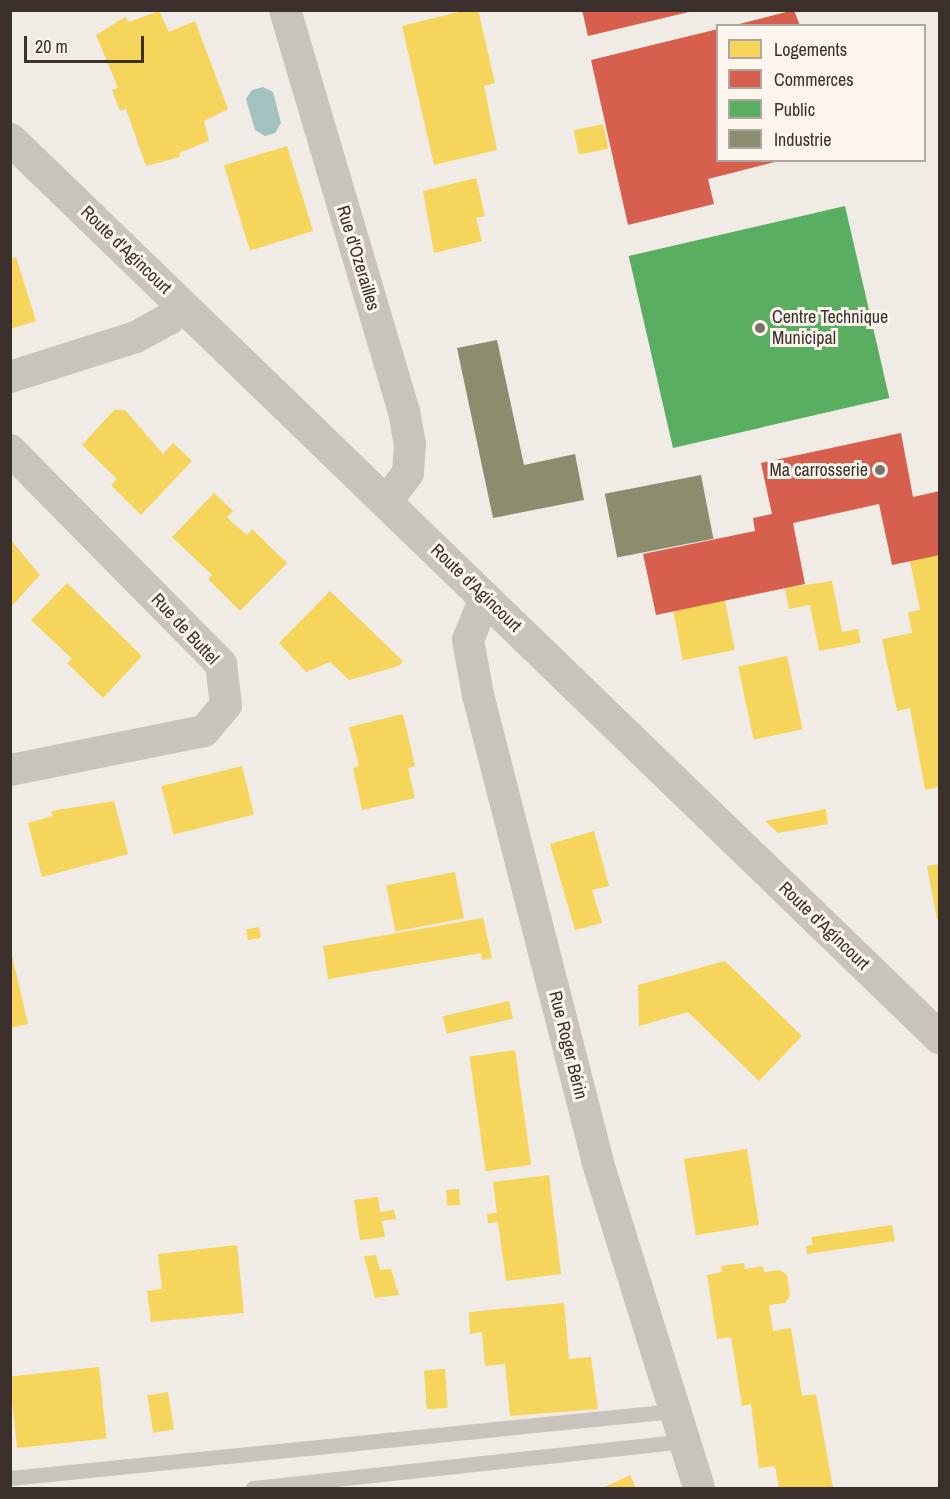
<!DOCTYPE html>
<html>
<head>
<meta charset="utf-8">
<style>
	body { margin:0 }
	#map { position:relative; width:950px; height:1499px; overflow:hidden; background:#f0ebe5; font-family:"Archivo Narrow",sans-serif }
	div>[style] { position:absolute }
	.water>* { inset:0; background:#a1c2c1 }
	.homes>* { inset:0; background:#f6d55c; transform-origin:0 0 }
	.shops>* { inset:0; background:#d6604d }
	.public>* { inset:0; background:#5aae61; transform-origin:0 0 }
	.industry>* { inset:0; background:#8c8c6e; transform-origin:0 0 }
	.service>* { height:15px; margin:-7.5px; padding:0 7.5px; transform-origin:7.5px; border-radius:7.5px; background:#c9c3be }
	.minor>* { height:32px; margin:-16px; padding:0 16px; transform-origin:16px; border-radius:16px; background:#c9c3be }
	.tertiary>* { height:33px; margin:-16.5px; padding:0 16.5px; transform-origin:16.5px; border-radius:16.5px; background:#c9c3be }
	.dots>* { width:16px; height:16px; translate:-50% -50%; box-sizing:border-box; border:3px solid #fbf5ee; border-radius:50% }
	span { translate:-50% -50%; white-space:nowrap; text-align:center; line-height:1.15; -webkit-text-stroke:6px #fbf5ee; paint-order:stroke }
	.street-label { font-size:18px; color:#3b302b }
	.poi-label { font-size:18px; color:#3b302b }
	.left { translate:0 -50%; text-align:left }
	.right { translate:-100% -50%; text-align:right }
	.frame { position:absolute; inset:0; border:12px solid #3b302b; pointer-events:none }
	.legend { position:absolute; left:716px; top:24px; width:210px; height:138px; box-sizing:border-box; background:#fbf5ee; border:2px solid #aea6a0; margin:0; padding:8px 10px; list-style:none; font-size:18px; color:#3b302b }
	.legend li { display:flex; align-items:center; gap:12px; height:30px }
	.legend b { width:30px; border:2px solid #aea6a0 }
	.scale { position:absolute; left:24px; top:36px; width:120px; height:27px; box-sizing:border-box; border:3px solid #3b302b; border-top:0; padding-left:8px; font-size:18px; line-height:21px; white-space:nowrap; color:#3b302b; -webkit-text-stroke:4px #fbf5ee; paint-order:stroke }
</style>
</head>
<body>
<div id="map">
	<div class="water">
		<i style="clip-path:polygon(263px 87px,273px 92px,281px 123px,275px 133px,265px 136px,255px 130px,246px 99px,252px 90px)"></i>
	</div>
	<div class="homes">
		<i style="clip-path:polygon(467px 10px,478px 10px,495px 83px,484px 86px,497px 150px,434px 165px,402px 26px)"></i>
		<i style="clip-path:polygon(159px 11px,169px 32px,195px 21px,228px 109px,204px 121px,209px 141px,179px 153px,180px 157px,146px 166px,126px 109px,120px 111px,112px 90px,118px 88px,96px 35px,125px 17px,129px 22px)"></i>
		<i style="left:603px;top:124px;width:25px;height:30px;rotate:78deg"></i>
		<i style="left:287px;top:146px;width:89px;height:66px;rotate:73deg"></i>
		<i style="clip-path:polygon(476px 178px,485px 216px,476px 218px,482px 241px,434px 253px,423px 191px)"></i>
		<i style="clip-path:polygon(16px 257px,36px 321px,10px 329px,10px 259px)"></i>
		<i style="clip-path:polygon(114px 410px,125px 410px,163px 454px,173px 443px,192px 461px,141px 515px,111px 485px,117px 479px,82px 445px)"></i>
		<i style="clip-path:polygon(214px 493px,233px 511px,227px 517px,234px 524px,247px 535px,252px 529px,287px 563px,240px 611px,208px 579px,212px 575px,172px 537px)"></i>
		<i style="clip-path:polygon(10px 539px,40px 575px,10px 608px)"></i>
		<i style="clip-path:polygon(939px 555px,939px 787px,925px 790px,910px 708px,897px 711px,882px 639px,912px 633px,908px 612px,920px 610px,910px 561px)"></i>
		<i style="clip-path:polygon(832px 581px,842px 632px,858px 629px,861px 643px,819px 651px,810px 605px,789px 609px,785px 588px)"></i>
		<i style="clip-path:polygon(67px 583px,142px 656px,103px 698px,67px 663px,72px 659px,31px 620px)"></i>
		<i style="clip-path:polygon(330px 591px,403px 661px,399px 666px,349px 680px,330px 662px,306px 672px,279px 643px)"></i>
		<i style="left:725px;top:600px;width:51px;height:53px;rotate:79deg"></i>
		<i style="left:787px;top:656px;width:75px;height:50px;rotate:78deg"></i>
		<i style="clip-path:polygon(403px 714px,415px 766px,408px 768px,415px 798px,362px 810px,353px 768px,359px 766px,349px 727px)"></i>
		<i style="left:242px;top:766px;width:50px;height:83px;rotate:76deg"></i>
		<i style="clip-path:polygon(114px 801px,128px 854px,42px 877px,28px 823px,53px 816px,51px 811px)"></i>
		<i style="clip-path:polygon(826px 809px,828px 824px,778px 833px,765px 821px)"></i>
		<i style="clip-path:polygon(594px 831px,609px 886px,592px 890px,602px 923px,575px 930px,550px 844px)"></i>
		<i style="clip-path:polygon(939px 864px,939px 918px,937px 919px,927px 866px)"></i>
		<i style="left:455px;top:872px;width:47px;height:70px;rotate:79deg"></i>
		<i style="clip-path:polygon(483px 918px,492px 958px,482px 960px,481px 953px,328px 979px,323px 946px)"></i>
		<i style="left:259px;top:927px;width:11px;height:13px;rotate:80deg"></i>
		<i style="clip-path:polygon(10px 947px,28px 1024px,10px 1028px)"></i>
		<i style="clip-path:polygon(725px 961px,802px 1036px,759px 1081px,688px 1012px,639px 1026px,638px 985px)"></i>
		<i style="left:509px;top:1001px;width:18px;height:68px;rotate:77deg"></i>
		<i style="left:515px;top:1050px;width:116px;height:46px;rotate:82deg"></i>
		<i style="left:747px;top:1149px;width:77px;height:64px;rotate:81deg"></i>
		<i style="clip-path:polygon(549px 1175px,561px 1274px,506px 1281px,498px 1222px,488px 1223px,487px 1214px,497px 1213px,493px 1182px)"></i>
		<i style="left:459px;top:1189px;width:16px;height:13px;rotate:86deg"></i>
		<i style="clip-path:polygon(378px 1197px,380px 1212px,394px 1210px,396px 1219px,382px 1221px,385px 1237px,360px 1240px,354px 1200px)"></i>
		<i style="clip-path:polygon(892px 1225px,895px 1241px,807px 1254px,806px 1246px,813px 1245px,811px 1237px)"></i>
		<i style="clip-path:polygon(237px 1245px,244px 1313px,151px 1322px,147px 1291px,162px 1289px,158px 1254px)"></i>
		<i style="clip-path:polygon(376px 1255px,380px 1270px,391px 1269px,399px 1295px,375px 1298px,364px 1256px)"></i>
		<i style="clip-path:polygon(744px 1263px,745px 1269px,763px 1266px,764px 1272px,780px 1270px,787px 1275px,790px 1296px,785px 1303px,769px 1305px,773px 1331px,791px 1328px,802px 1396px,816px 1394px,833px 1488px,779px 1488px,775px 1466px,759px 1468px,751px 1404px,742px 1406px,731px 1337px,717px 1339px,707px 1275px,722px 1272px,721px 1266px)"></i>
		<i style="clip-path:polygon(564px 1303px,569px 1359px,591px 1357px,598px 1409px,510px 1416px,505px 1364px,485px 1366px,482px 1332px,470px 1334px,469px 1312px)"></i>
		<i style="left:99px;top:1367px;width:72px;height:90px;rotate:84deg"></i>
		<i style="left:445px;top:1369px;width:39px;height:21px;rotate:86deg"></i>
		<i style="left:168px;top:1392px;width:38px;height:21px;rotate:81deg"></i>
		<i style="clip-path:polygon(630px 1475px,636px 1488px,603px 1488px)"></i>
	</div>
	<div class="shops">
		<i style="clip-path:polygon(582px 10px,693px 10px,693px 11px,588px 36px)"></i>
		<i style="clip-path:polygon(794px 10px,800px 26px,735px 26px,735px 25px)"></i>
		<i style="clip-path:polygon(718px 29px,718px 160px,779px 161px,708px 179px,714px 204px,628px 225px,591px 60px)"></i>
		<i style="clip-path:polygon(901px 433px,913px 497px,940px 491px,940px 555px,892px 565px,879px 504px,793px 523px,805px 584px,656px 615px,643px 554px,755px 531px,753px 518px,772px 514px,761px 463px)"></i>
	</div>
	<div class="public">
		<i style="left:845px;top:206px;width:197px;height:222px;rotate:77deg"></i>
	</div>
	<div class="industry">
		<i style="clip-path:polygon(497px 340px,524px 465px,575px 454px,584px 500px,493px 518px,457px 348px)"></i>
		<i style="left:701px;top:475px;width:65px;height:98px;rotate:79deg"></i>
	</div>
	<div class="service">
		<i style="left:10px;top:1478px;width:667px;rotate:-5.76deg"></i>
		<i style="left:253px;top:1488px;width:434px;rotate:-6.2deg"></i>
	</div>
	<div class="minor">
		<i style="left:285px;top:10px;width:418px;rotate:73.5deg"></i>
		<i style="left:404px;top:411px;width:34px;rotate:80deg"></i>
		<i style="left:410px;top:444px;width:29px;rotate:94deg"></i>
		<i style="left:408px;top:473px;width:35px;rotate:127deg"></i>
		<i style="left:10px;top:377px;width:132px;rotate:-17.6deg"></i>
		<i style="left:136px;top:337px;width:38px;rotate:-29deg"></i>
		<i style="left:169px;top:319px;width:19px;rotate:-47deg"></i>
		<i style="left:10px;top:450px;width:301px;rotate:45.4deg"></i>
		<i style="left:221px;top:664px;width:41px;rotate:83deg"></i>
		<i style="left:226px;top:705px;width:34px;rotate:130deg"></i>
		<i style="left:204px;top:731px;width:198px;rotate:168.6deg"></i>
		<i style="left:485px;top:598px;width:45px;rotate:112deg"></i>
		<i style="left:468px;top:640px;width:56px;rotate:79.7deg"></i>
		<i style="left:478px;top:695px;width:480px;rotate:75.6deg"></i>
		<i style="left:597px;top:1160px;width:343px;rotate:72.7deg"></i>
	</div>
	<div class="tertiary">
		<i style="left:10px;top:139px;width:1293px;rotate:44.03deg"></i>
	</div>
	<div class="dots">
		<i style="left:760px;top:328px;background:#7a716c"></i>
		<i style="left:880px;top:470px;background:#7a716c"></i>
	</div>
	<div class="street-label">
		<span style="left:126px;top:250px;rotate:44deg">Route d'Agincourt</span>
		<span style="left:358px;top:258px;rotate:73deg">Rue d'Ozerailles</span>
		<span style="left:476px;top:588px;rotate:44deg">Route d'Agincourt</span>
		<span style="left:185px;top:629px;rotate:47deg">Rue de Buttel</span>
		<span style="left:824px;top:926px;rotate:44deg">Route d'Agincourt</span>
		<span style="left:568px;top:1045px;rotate:76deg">Rue Roger Bérin</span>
	</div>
	<div class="poi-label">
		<span class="left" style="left:772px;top:328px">Centre Technique<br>Municipal</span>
		<span class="right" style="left:868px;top:470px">Ma carrosserie</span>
	</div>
	<div class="frame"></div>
	<ul class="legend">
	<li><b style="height:16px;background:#f6d55c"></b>Logements</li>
	<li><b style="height:16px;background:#d6604d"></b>Commerces</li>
	<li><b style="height:16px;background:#5aae61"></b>Public</li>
	<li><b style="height:16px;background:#8c8c6e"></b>Industrie</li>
	</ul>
	<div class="scale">20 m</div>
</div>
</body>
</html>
